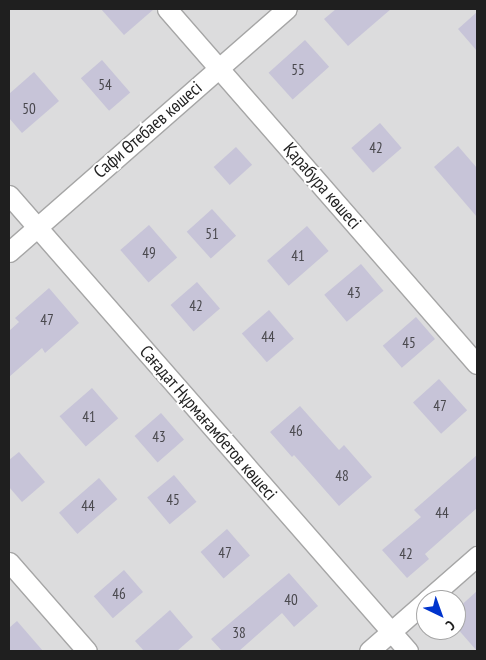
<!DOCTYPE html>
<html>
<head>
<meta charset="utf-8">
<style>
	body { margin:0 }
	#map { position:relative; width:486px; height:660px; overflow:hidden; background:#e9e4f0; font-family:"PT Sans Narrow",sans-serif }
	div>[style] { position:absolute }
	.residential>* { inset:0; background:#dcdcdd }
	.building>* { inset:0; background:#c7c4d8; transform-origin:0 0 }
	.roads { filter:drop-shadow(1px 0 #a6a6a6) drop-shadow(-1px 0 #a6a6a6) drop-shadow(0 1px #a6a6a6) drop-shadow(0 -1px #a6a6a6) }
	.street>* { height:19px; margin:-9.5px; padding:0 9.5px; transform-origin:9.5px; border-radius:9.5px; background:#fff }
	span { translate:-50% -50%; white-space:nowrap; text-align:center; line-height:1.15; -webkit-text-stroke:4px #fff; paint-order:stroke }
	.number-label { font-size:15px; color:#49484d }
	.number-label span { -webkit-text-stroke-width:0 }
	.street-label { font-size:18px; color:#1f1f1f }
	.frame { position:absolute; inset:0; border:10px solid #1f1f1f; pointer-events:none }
	.north { position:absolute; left:416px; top:590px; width:50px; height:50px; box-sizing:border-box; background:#fff; border:1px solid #a5a5a5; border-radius:50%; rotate:138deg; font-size:14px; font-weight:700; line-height:20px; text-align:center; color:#1f1f1f }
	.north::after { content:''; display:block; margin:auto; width:18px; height:22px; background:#0034cd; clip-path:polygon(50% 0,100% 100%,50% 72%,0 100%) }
</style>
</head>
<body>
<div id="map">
	<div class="residential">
		<i style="clip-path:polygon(evenodd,9px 9px,477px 9px,477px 651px,9px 651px,9px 9px,426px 600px,456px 600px,456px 630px,426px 630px,426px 600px)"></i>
	</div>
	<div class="building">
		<i style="clip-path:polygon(101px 9px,154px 9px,124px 35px)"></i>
		<i style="clip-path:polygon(336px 9px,391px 9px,348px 46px,324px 19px)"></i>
		<i style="clip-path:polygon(477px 12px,477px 51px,458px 29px)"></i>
		<i style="left:305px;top:40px;width:36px;height:49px;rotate:48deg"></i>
		<i style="left:102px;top:60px;width:43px;height:28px;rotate:49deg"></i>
		<i style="clip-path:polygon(34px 72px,59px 101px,22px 133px,9px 118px,9px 94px)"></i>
		<i style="left:380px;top:123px;width:33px;height:38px;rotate:49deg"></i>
		<i style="clip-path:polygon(458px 146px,477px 168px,477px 217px,434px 167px)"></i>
		<i style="left:236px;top:147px;width:24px;height:30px;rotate:48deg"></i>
		<i style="left:212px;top:209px;width:36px;height:34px;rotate:48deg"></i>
		<i style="left:149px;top:225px;width:43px;height:38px;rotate:49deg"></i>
		<i style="left:307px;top:226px;width:33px;height:53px;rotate:49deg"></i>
		<i style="left:361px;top:264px;width:35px;height:48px;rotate:50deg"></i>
		<i style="left:197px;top:282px;width:35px;height:35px;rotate:49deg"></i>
		<i style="clip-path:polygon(49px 288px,79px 323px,45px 353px,42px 348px,9px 377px,9px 331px,19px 322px,15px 318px)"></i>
		<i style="left:269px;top:310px;width:38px;height:36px;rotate:49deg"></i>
		<i style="left:416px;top:317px;width:29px;height:44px;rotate:49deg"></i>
		<i style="left:439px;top:379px;width:42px;height:35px;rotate:48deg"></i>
		<i style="left:92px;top:388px;width:40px;height:43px;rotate:49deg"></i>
		<i style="clip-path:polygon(300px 406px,339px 450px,344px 445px,372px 477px,339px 506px,294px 455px,292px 457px,270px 432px)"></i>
		<i style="left:161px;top:413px;width:35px;height:35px;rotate:49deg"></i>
		<i style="clip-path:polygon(19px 452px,45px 482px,22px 502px,9px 487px,9px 460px)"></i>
		<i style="clip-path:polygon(477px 455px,477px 508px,425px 554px,429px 559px,407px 578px,382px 550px,421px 517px,414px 510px)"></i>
		<i style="left:174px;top:475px;width:35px;height:35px;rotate:50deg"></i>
		<i style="left:99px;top:478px;width:28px;height:53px;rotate:49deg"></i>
		<i style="left:227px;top:529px;width:35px;height:35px;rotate:49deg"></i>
		<i style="left:124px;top:570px;width:29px;height:40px;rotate:49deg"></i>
		<i style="clip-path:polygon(289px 573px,318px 606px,294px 627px,282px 613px,239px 651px,222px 651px,211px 639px)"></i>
		<i style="clip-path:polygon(477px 591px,477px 651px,456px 627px,456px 610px)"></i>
		<i style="clip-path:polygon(170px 610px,193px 637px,177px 651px,144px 651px,135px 641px)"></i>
		<i style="clip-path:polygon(17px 621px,43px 651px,9px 651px,9px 628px)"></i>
	</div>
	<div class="roads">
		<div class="street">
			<i style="left:167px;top:9px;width:471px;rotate:48.9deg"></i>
			<i style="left:9px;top:195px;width:606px;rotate:48.81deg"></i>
			<i style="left:9px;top:252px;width:369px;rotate:-41.2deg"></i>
			<i style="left:9px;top:562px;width:118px;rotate:48.8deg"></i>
			<i style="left:427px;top:600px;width:67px;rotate:-41.3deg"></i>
			<i style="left:369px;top:651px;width:76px;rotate:-41.3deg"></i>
		</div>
	</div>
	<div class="number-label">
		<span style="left:298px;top:70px">55</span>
		<span style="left:105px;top:85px">54</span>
		<span style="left:29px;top:109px">50</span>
		<span style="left:376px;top:148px">42</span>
		<span style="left:212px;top:234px">51</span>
		<span style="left:149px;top:253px">49</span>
		<span style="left:298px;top:256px">41</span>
		<span style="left:354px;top:293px">43</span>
		<span style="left:196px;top:306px">42</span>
		<span style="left:47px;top:320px">47</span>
		<span style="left:268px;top:337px">44</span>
		<span style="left:409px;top:343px">45</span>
		<span style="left:440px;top:406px">47</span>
		<span style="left:89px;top:417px">41</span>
		<span style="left:296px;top:431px">46</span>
		<span style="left:159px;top:437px">43</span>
		<span style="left:342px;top:476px">48</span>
		<span style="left:173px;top:500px">45</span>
		<span style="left:88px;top:506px">44</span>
		<span style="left:442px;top:513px">44</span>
		<span style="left:225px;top:553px">47</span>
		<span style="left:406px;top:554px">42</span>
		<span style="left:119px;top:594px">46</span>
		<span style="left:291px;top:600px">40</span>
		<span style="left:239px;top:633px">38</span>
	</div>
	<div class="street-label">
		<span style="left:148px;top:130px;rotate:-41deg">Сафи Өтебаев көшесі</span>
		<span style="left:322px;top:186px;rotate:49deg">Қарабура көшесі</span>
		<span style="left:208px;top:423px;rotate:49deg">Сағадат Нұрмағамбетов көшесі</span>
	</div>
	<div class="frame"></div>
	<div class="north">С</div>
</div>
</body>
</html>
